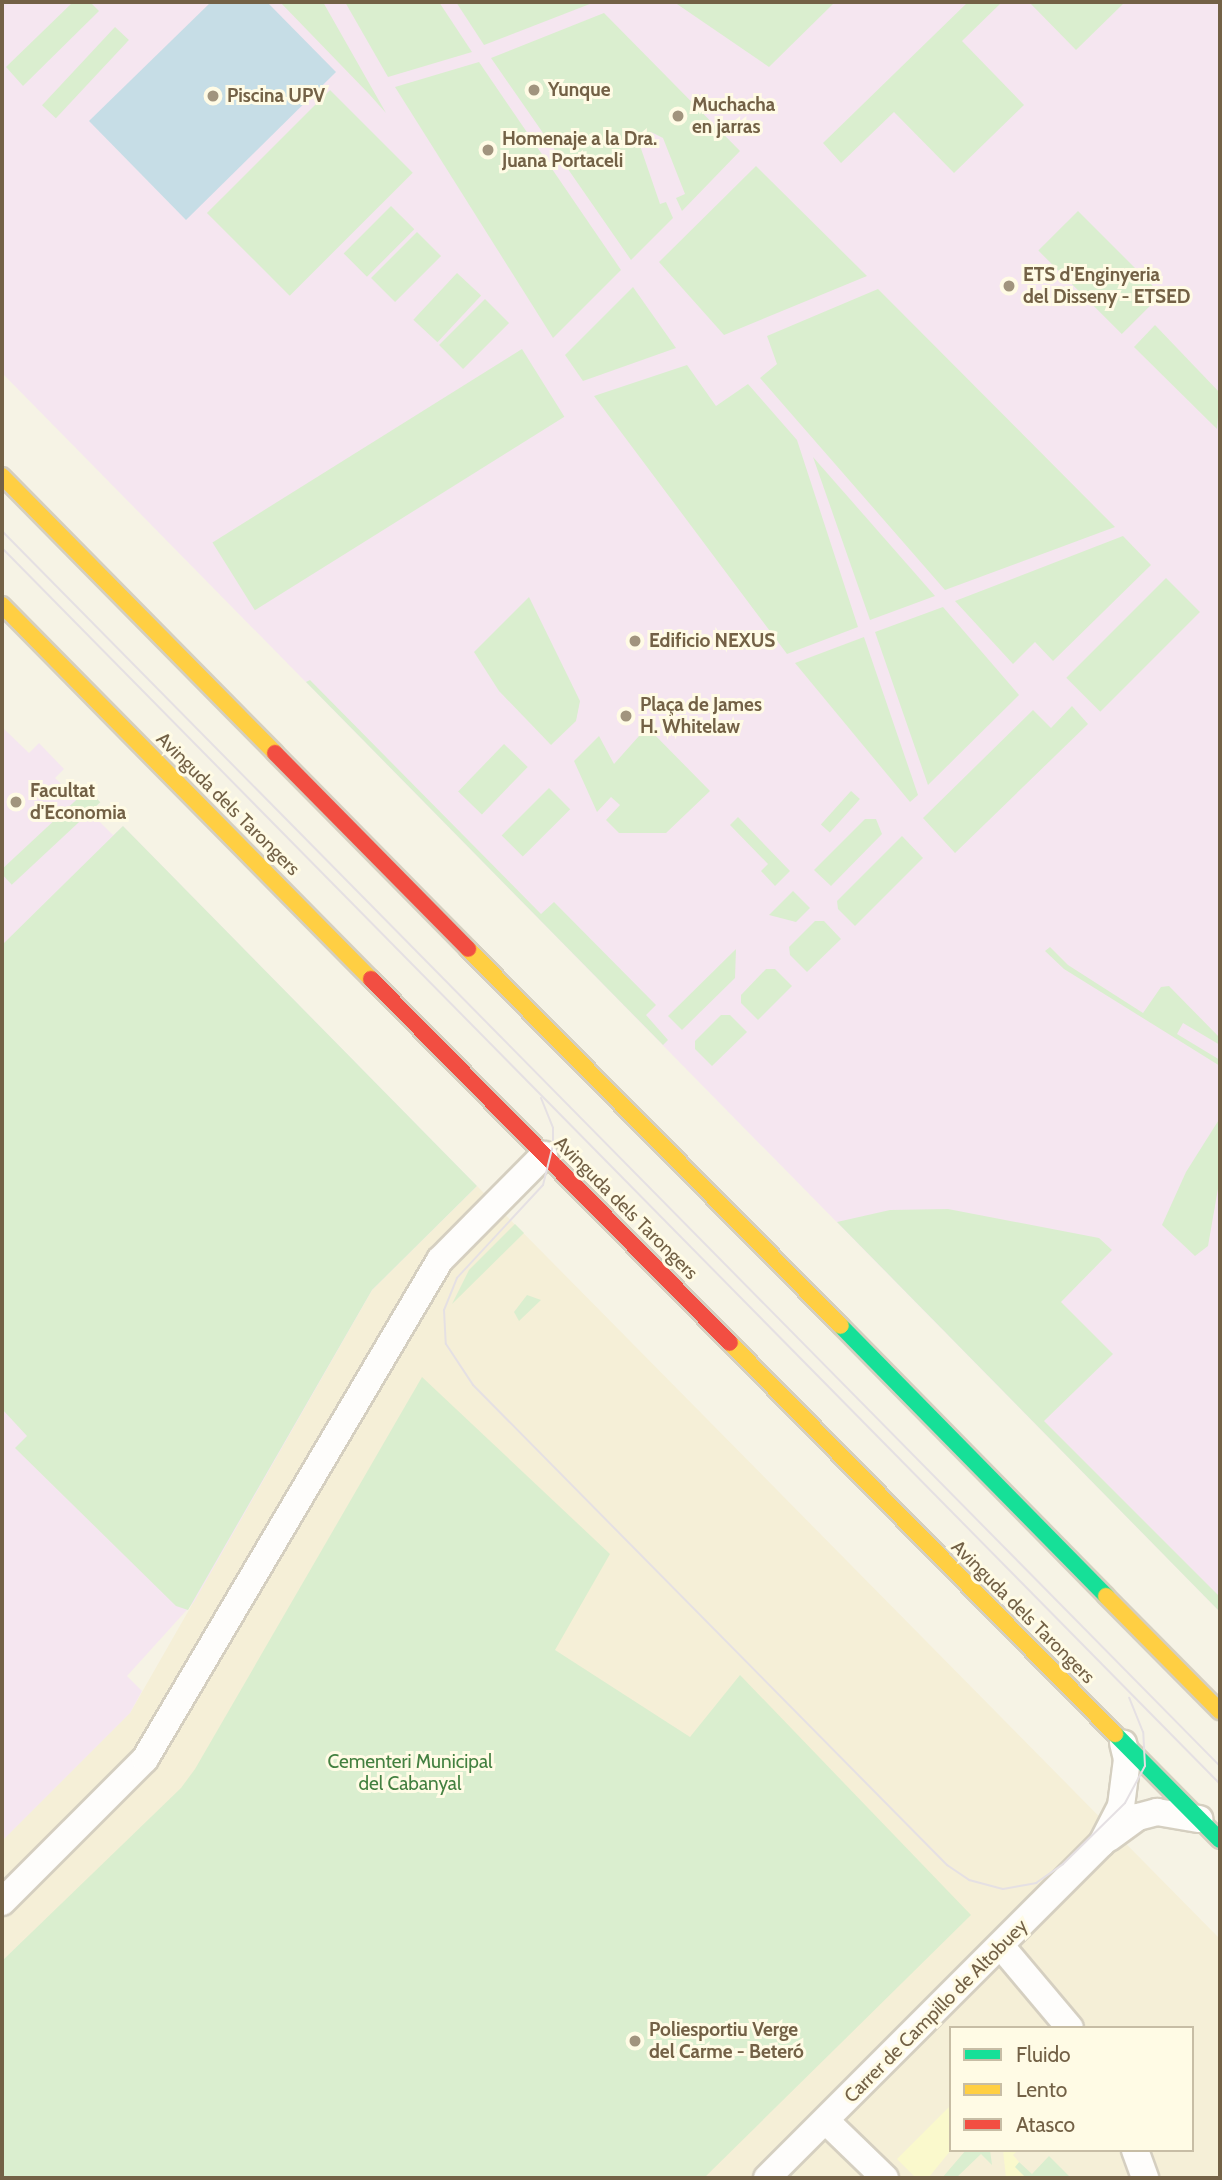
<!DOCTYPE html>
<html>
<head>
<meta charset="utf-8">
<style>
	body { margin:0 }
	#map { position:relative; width:1222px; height:2180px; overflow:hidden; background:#f6f3e5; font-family:Cabin,sans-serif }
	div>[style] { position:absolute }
	.residential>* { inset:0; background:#f5efd7 }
	.education>* { inset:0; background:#f5e6f0 }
	.green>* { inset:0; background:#daeecf; transform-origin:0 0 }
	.sand>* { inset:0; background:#faf9cc }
	.water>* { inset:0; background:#c6dde6 }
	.roads { filter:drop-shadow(2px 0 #d5cfc0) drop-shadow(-2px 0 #d5cfc0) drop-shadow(0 2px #d5cfc0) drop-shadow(0 -2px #d5cfc0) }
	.street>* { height:26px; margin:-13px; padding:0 13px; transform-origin:13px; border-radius:13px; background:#fefdfb }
	.fast>* { height:16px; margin:-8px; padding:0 8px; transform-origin:8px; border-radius:8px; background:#16e098 }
	.slow>* { height:16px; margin:-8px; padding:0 8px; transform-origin:8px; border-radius:8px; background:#ffcf43 }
	.jam>* { height:16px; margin:-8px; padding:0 8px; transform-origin:8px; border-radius:8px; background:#f24e42 }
	.tram>* { height:2px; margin:-1px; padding:0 1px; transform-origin:1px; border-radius:1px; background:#e5e0e3 }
	.dots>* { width:19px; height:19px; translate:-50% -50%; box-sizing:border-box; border:4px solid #fffbe5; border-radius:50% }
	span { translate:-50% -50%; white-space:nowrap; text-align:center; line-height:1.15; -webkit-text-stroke:6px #fffbe5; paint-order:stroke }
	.poi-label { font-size:19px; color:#736146; font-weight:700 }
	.left { translate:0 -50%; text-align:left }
	.street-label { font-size:19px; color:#736146 }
	.park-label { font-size:19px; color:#438040 }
	.frame { position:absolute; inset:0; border:4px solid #736146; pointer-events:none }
	.legend { position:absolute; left:949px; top:2026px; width:245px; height:126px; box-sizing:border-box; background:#fffbe5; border:2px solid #c7bda5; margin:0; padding:9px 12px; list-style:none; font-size:21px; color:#736146 }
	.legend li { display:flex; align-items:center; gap:14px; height:35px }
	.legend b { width:35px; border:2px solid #c7bda5 }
</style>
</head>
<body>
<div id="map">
	<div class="residential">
		<i style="clip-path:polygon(evenodd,477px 1186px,1220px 1939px,1220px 2178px,2px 2178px,2px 1763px,130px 1713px,372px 1290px,477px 1186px,951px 2028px,1192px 2028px,1192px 2150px,951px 2150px,951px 2028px)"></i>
	</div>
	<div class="education">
		<i style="clip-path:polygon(2px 2px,1220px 2px,1220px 1612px,2px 373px)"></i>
		<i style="clip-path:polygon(2px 727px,29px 753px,39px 743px,64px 769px,55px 778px,113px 835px,123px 826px,477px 1186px,372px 1290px,194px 1602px,127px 1676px,142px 1691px,130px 1713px,2px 1841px)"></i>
	</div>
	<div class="green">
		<i style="clip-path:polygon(73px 2px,90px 2px,99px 11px,23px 86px,6px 67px)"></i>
		<i style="clip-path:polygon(280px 2px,323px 2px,386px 113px,369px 94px)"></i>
		<i style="clip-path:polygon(345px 2px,439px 2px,472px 52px,388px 77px)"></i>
		<i style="clip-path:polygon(456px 2px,595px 2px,484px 45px)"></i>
		<i style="clip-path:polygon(674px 2px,835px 2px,769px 67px)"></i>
		<i style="clip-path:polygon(968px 2px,1002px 2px,962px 41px,1024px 105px,954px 173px,894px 112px,841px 163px,823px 143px)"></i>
		<i style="clip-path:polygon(1029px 2px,1125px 2px,1076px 50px)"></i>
		<i style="clip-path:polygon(604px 13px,740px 151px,682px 211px,676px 198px,685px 194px,663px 138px,651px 132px,637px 137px,660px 204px,666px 202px,673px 218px,631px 260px,491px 58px)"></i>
		<i style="left:115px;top:27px;width:19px;height:107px;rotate:43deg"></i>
		<i style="clip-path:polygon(479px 62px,621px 270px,553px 338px,395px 87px)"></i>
		<i style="left:330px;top:90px;width:117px;height:174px;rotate:45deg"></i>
		<i style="clip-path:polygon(756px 166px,867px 276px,724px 335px,659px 262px)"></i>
		<i style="left:391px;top:206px;width:33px;height:67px;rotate:45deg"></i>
		<i style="left:1078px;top:211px;width:118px;height:56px;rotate:45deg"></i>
		<i style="left:417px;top:232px;width:34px;height:65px;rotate:45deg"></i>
		<i style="left:457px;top:273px;width:33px;height:64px;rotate:43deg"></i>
		<i style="clip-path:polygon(633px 287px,676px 348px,583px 381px,565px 355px)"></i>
		<i style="clip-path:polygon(878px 289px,1115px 527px,945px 590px,760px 378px,777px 364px,767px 336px)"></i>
		<i style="left:485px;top:299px;width:34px;height:65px;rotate:45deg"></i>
		<i style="clip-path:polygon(1155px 325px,1220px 393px,1217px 429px,1134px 347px)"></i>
		<i style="left:522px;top:349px;width:80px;height:365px;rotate:58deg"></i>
		<i style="clip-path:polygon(687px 365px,716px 406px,748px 384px,797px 440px,858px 627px,787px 654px,594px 396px)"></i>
		<i style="clip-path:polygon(813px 457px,935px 596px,870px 620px)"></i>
		<i style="clip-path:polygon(1123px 536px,1151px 565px,1053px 661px,1035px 642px,1013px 664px,955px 601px)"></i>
		<i style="left:1166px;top:578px;width:48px;height:141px;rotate:45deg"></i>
		<i style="clip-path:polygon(529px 597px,580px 701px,576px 721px,551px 745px,499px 691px,474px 652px)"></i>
		<i style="clip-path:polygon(943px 607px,1019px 695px,928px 785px,875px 632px)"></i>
		<i style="clip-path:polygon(864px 637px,918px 795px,910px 802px,795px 663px)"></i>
		<i style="clip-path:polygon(310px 680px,541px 914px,554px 902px,656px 1005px,646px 1015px,668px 1040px,663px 1045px,306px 682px)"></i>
		<i style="clip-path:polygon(1072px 706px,1088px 724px,955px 853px,923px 818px,1033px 710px,1051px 728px)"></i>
		<i style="clip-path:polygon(647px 727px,710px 791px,666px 833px,619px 833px,606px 820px,620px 805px,611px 797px,597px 812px,574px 761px,599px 736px,614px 764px)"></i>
		<i style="left:504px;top:744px;width:33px;height:66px;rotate:44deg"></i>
		<i style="left:549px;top:788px;width:30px;height:67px;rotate:45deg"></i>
		<i style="left:88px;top:789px;width:18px;height:121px;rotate:47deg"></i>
		<i style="left:851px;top:791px;width:12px;height:45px;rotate:42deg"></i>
		<i style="clip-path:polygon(738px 817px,790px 871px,775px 886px,761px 871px,768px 864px,730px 825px)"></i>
		<i style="clip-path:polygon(865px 819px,876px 819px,882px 834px,831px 886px,814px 870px)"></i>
		<i style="clip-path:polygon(123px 826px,477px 1186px,372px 1290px,188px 1610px,176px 1606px,15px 1448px,27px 1436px,2px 1409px,2px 945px)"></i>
		<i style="clip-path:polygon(902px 836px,923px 858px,855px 926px,838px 909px,837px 901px)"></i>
		<i style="clip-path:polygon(793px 891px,810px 908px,796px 922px,769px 915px)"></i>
		<i style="clip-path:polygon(815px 921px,824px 921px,841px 939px,807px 972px,790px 955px,789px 947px)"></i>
		<i style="clip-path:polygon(1050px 947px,1068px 965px,1143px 1013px,1161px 987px,1169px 986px,1220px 1038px,1220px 1045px,1183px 1023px,1177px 1034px,1220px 1060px,1220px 1066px,1064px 969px,1045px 951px)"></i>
		<i style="clip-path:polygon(736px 949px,735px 978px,682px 1030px,668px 1016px)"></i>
		<i style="clip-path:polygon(766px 969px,775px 969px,792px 986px,758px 1020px,741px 1003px,741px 995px)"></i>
		<i style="clip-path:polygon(721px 1015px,730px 1015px,747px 1032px,712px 1066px,695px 1049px,695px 1041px)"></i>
		<i style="clip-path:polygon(1220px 1118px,1220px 1177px,1208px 1246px,1195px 1256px,1162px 1225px,1186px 1172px)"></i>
		<i style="clip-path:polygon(948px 1209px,1099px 1238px,1112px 1250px,1061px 1302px,1113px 1354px,1044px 1421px,1220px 1597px,1220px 1612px,837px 1222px,890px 1210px)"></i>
		<i style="clip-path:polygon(515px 1224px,524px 1233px,452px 1304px,469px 1270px)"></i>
		<i style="clip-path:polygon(527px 1295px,541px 1300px,519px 1321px,514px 1312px)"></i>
		<i style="clip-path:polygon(422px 1377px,610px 1554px,555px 1650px,690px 1737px,740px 1675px,971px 1915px,704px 2178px,2px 2178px,2px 1961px,181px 1788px,195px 1769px)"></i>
		<i style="clip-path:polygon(966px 2150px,990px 2150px,992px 2165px,981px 2154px,956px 2178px,942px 2178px)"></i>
		<i style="clip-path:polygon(1049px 2156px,1071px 2178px,1026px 2178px,1014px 2167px,1019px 2162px,1032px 2174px)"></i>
	</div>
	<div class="sand">
		<i style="clip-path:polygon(951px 2105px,951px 2150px,929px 2177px,916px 2178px,897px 2159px)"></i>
		<i style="clip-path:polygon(1003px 2150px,1018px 2150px,1013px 2155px,1019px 2162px,1015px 2167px,1026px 2178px,1006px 2178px)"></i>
	</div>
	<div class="water">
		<i style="clip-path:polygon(211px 2px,267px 2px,336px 72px,186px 220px,89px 121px)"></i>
	</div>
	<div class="roads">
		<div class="street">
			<i style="left:1109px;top:1838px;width:36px;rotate:-36deg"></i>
			<i style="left:1138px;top:1817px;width:20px;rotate:-15deg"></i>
			<i style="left:1157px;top:1812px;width:43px;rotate:9.5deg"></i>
			<i style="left:2px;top:1902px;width:202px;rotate:-45deg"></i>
			<i style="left:145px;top:1759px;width:580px;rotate:-59.41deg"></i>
			<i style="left:440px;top:1260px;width:148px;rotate:-45.3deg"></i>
			<i style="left:1001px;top:1946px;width:107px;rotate:49.9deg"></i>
			<i style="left:826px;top:2121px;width:82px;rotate:44deg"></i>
			<i style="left:1135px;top:2150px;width:30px;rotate:70deg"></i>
			<i style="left:767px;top:2178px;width:474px;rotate:-45deg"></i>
			<i style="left:1102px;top:1843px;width:42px;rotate:-62.8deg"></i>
			<i style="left:1121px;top:1806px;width:47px;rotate:-82.7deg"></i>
			<i style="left:1127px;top:1759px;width:16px;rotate:-104deg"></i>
		</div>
		<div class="fast">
			<i style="left:841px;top:1326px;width:378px;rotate:45.5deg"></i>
			<i style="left:1115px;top:1734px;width:149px;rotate:45.3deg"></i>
		</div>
		<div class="slow">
			<i style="left:2px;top:476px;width:389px;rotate:45.4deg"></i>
			<i style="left:2px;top:605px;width:525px;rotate:45.39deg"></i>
			<i style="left:468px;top:949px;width:530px;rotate:45.31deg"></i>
			<i style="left:730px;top:1343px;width:549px;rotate:45.44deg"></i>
			<i style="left:1106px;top:1596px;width:162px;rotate:45.3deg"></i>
		</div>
		<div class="jam">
			<i style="left:275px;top:753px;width:275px;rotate:45.4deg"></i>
			<i style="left:371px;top:979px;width:511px;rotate:45.4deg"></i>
		</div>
	</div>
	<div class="tram">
		<i style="left:2px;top:531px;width:1735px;rotate:45.4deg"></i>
		<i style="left:2px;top:548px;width:1735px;rotate:45.42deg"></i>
		<i style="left:541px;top:1098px;width:32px;rotate:68deg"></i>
		<i style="left:553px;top:1128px;width:17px;rotate:90deg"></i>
		<i style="left:553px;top:1145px;width:41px;rotate:104deg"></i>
		<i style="left:543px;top:1185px;width:127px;rotate:132.8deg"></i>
		<i style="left:457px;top:1278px;width:35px;rotate:112deg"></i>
		<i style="left:444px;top:1310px;width:34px;rotate:87deg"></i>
		<i style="left:446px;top:1344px;width:49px;rotate:56.6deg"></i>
		<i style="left:473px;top:1385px;width:675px;rotate:45.36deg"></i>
		<i style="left:947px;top:1865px;width:27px;rotate:34deg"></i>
		<i style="left:969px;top:1880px;width:35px;rotate:15deg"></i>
		<i style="left:1003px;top:1889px;width:34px;rotate:-10deg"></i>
		<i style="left:1036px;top:1883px;width:33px;rotate:-35deg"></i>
		<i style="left:1063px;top:1864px;width:87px;rotate:-44.5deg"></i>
		<i style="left:1125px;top:1803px;width:42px;rotate:-61.6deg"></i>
		<i style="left:1145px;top:1766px;width:34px;rotate:-93deg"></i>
		<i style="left:1143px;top:1732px;width:37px;rotate:-112deg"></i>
	</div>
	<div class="dots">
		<i style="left:534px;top:90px;background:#a1947e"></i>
		<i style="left:213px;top:96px;background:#a1947e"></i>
		<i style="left:678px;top:116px;background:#a1947e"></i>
		<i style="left:488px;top:150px;background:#a1947e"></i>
		<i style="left:1009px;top:286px;background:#a1947e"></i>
		<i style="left:635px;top:641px;background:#a1947e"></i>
		<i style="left:626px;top:716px;background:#a1947e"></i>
		<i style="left:16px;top:802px;background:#a1947e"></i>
		<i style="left:635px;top:2041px;background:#a1947e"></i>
	</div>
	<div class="poi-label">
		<span class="left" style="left:548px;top:90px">Yunque</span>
		<span class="left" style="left:227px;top:96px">Piscina UPV</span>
		<span class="left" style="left:692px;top:116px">Muchacha<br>en jarras</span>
		<span class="left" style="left:502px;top:150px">Homenaje a la Dra.<br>Juana Portaceli</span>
		<span class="left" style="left:1023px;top:286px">ETS d'Enginyeria<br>del Disseny - ETSED</span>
		<span class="left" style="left:649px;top:641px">Edificio NEXUS</span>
		<span class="left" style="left:640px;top:716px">Plaça de James<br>H. Whitelaw</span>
		<span class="left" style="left:30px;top:802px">Facultat<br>d'Economia</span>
		<span class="left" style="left:649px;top:2041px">Poliesportiu Verge<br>del Carme - Beteró</span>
	</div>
	<div class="street-label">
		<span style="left:228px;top:804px;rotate:45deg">Avinguda dels Tarongers</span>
		<span style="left:626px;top:1208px;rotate:45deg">Avinguda dels Tarongers</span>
		<span style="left:1023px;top:1612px;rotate:45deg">Avinguda dels Tarongers</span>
		<span style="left:936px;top:2011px;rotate:-45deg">Carrer de Campillo de Altobuey</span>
	</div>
	<div class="park-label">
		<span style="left:410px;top:1773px">Cementeri Municipal<br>del Cabanyal</span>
	</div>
	<div class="frame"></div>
	<ul class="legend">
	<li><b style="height:9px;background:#16e098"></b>Fluido</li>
	<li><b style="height:9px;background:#ffcf43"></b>Lento</li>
	<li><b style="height:9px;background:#f24e42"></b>Atasco</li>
	</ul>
</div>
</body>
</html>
